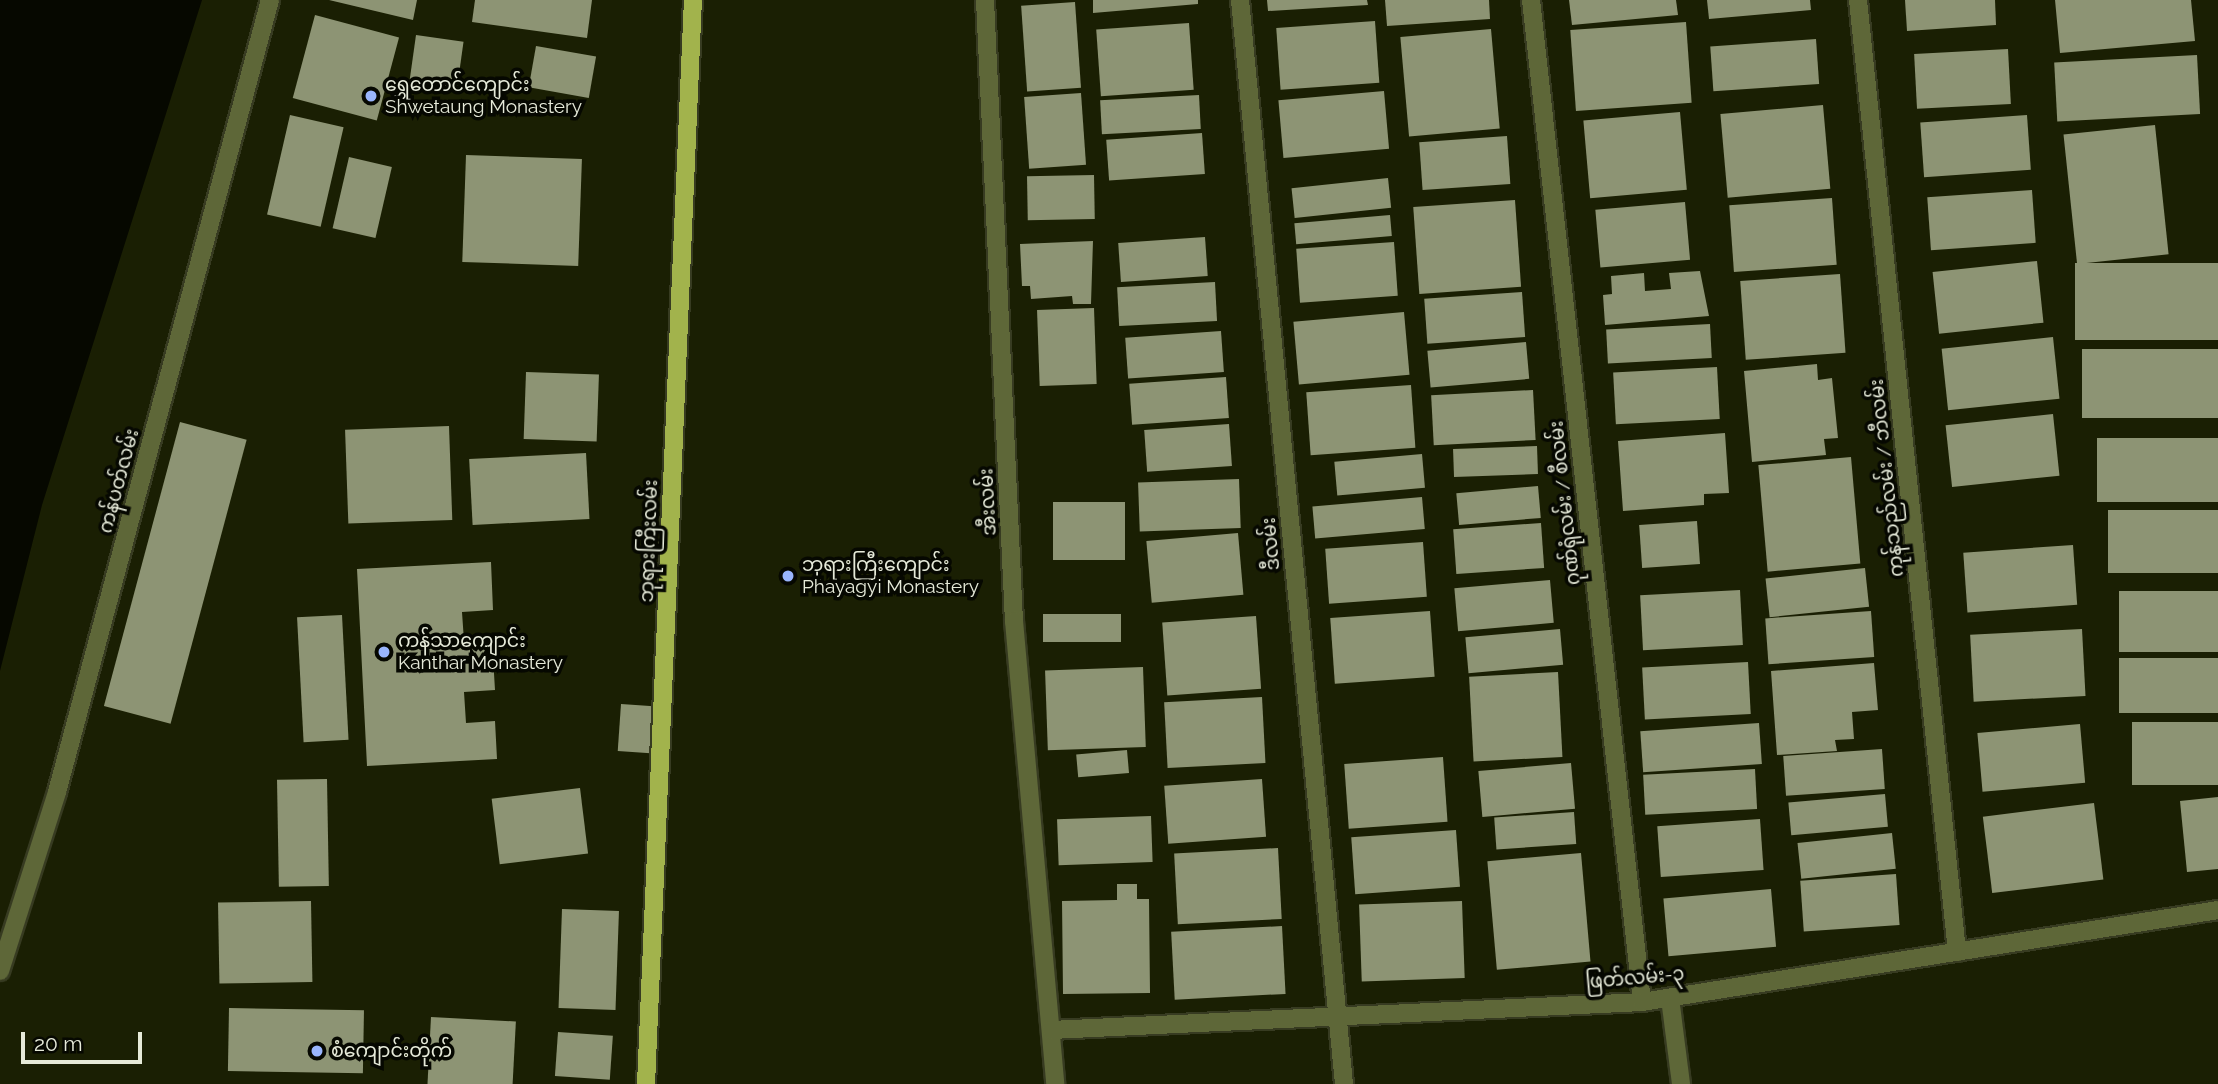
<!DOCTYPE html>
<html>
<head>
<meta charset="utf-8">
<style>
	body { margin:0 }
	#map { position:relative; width:2218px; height:1084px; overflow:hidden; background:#1a1f03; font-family:Raleway,"Noto Sans Myanmar",sans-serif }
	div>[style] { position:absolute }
	.water>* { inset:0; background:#060800 }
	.building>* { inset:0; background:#8d9474; transform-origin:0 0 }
	.roads { filter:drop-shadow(2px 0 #373b21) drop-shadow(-2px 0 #373b21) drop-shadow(0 2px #373b21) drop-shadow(0 -2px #373b21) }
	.minor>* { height:18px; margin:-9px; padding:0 9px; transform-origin:9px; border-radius:9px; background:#5e6738 }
	.major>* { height:18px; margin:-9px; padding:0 9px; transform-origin:9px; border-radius:9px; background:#a2b34c }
	.dots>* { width:19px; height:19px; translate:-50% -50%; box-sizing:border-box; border:4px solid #060801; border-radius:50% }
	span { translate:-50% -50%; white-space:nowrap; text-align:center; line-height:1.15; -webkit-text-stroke:7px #060801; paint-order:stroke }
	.poi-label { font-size:19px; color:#e6ead9 }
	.left { translate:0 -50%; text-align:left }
	.street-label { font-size:19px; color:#e6ead9 }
	.scale { position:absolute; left:21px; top:1032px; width:121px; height:32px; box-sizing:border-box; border:4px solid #e6ead9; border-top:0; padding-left:9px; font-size:21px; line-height:24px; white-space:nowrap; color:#e6ead9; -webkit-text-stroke:5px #060801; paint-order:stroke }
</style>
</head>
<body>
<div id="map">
	<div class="water">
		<i style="clip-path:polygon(0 0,202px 0,42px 505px,0 671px)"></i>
	</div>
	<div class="building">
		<i style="clip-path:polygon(329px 0,417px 0,413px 20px)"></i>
		<i style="clip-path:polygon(475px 0,592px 0,587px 38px,472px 22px)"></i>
		<i style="clip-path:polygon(1093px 0,1198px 0,1198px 4px,1093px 13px)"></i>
		<i style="clip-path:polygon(1267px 0,1367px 0,1368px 5px,1268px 11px)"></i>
		<i style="clip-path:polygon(1385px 0,1489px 0,1490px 19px,1387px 26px)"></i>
		<i style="clip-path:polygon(1569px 0,1676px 0,1678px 15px,1572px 25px)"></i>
		<i style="clip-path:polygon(1707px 0,1810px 0,1811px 10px,1709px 19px)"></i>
		<i style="clip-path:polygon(1905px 0,1995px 0,1996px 25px,1907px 31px)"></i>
		<i style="clip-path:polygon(2055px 0,2191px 0,2195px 41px,2060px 53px)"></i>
		<i style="left:1075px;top:2px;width:86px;height:54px;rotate:86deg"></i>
		<i style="left:315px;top:15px;width:87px;height:86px;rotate:15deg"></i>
		<i style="left:1375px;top:21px;width:62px;height:99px;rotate:86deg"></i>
		<i style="left:1686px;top:22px;width:81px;height:116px;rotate:86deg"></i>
		<i style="left:1189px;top:23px;width:67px;height:93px;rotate:86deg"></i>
		<i style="left:1491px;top:29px;width:100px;height:91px;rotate:85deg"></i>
		<i style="left:416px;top:35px;width:48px;height:48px;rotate:8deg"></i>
		<i style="left:1816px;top:39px;width:45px;height:106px;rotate:86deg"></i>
		<i style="left:536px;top:46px;width:61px;height:42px;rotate:10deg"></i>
		<i style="left:2008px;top:49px;width:55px;height:94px;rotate:87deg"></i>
		<i style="left:2197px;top:55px;width:59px;height:143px;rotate:87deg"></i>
		<i style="left:1384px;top:91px;width:58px;height:106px;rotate:85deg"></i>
		<i style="left:1081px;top:93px;width:72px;height:57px;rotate:86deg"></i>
		<i style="left:1199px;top:95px;width:34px;height:99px;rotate:87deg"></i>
		<i style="left:1823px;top:105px;width:84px;height:103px;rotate:85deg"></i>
		<i style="left:1680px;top:112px;width:78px;height:97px;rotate:85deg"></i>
		<i style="left:290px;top:115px;width:55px;height:102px;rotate:13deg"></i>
		<i style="left:2027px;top:115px;width:55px;height:107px;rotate:86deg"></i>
		<i style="left:2155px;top:125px;width:130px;height:92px;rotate:84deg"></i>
		<i style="left:1202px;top:133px;width:41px;height:96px;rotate:86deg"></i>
		<i style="left:1507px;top:136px;width:48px;height:88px;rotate:86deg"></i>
		<i style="left:466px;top:155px;width:116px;height:107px;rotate:2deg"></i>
		<i style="left:349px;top:157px;width:44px;height:73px;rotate:13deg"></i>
		<i style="left:1094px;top:175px;width:44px;height:67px;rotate:89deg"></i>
		<i style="left:1388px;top:178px;width:30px;height:97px;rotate:84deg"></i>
		<i style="left:2032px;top:190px;width:53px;height:105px;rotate:86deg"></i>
		<i style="left:1832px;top:198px;width:67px;height:103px;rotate:86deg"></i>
		<i style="left:1515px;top:200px;width:87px;height:102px;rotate:86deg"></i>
		<i style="left:1685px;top:202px;width:58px;height:90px;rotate:85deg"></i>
		<i style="left:1390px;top:215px;width:21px;height:96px;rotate:85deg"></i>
		<i style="left:1205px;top:237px;width:39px;height:87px;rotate:86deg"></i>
		<i style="clip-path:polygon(1093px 241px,1091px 304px,1073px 304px,1072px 296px,1031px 299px,1030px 286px,1022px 286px,1020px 244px)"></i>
		<i style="left:1394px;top:242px;width:54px;height:98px;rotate:86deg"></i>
		<i style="left:2037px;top:261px;width:62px;height:105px;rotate:84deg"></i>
		<i style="left:2218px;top:263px;width:77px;height:143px;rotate:90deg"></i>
		<i style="clip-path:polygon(1700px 271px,1709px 316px,1605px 325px,1603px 295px,1612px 294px,1611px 276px,1644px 273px,1645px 291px,1671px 289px,1669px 273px)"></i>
		<i style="left:1840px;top:274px;width:79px;height:100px;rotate:86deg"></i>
		<i style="left:1215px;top:282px;width:39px;height:98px;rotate:87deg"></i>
		<i style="left:1522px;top:292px;width:45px;height:98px;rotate:86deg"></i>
		<i style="left:1094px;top:308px;width:76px;height:57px;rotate:88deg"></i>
		<i style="left:1404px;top:312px;width:63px;height:111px;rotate:85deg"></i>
		<i style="left:1710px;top:324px;width:34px;height:104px;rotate:87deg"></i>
		<i style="left:1221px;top:331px;width:41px;height:96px;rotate:86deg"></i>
		<i style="left:2053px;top:337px;width:62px;height:112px;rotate:84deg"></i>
		<i style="left:1526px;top:342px;width:37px;height:99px;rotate:85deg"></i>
		<i style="left:2218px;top:349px;width:69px;height:136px;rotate:90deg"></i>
		<i style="clip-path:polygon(1817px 364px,1818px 380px,1832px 378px,1838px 438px,1824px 439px,1826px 455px,1752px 462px,1744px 371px)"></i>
		<i style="left:1717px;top:367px;width:52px;height:104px;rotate:87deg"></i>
		<i style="left:526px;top:372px;width:73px;height:67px;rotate:2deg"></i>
		<i style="left:1226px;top:377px;width:41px;height:97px;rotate:86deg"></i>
		<i style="left:1411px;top:385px;width:63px;height:105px;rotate:86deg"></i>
		<i style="left:1533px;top:390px;width:50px;height:102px;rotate:87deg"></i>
		<i style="left:2053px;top:414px;width:62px;height:108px;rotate:84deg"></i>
		<i style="left:180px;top:422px;width:69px;height:294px;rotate:15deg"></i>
		<i style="left:1229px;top:424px;width:42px;height:85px;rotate:86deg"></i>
		<i style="left:449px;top:426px;width:94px;height:104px;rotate:88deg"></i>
		<i style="clip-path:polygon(1725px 433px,1729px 493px,1704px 494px,1704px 505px,1623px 511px,1618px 441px)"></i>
		<i style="left:2218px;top:438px;width:64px;height:121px;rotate:90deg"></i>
		<i style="left:1537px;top:446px;width:28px;height:84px;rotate:88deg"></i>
		<i style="left:586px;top:453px;width:66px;height:117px;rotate:87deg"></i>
		<i style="left:1422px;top:454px;width:34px;height:88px;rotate:85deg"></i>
		<i style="left:1851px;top:457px;width:107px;height:93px;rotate:85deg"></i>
		<i style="left:1239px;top:479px;width:49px;height:101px;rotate:88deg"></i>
		<i style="left:1538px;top:486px;width:32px;height:82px;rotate:85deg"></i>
		<i style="left:1422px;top:497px;width:32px;height:110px;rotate:85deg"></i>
		<i style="left:1125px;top:502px;width:58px;height:72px;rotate:90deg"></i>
		<i style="left:2218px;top:510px;width:63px;height:110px;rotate:90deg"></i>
		<i style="left:1697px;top:521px;width:43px;height:58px;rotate:86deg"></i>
		<i style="left:1541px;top:523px;width:45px;height:88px;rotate:86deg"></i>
		<i style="left:1238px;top:533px;width:62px;height:92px;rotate:85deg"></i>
		<i style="left:1423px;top:542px;width:55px;height:98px;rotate:86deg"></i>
		<i style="left:2073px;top:545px;width:60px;height:110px;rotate:86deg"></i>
		<i style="clip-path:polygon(491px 562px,493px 610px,462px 612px,464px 641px,492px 640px,495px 690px,464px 692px,466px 723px,495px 721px,497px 759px,367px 766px,357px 569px)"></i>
		<i style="left:1865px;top:568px;width:39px;height:100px;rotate:84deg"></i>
		<i style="left:1550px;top:580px;width:43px;height:96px;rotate:85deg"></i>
		<i style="left:1740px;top:590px;width:55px;height:100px;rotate:87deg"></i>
		<i style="left:2218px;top:591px;width:61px;height:99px;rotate:90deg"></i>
		<i style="left:1430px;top:611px;width:66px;height:100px;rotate:86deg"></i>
		<i style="left:1871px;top:611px;width:46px;height:106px;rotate:86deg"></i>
		<i style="left:1121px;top:614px;width:28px;height:78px;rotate:90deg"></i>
		<i style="left:342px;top:615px;width:125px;height:45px;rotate:87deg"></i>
		<i style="left:1256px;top:616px;width:73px;height:94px;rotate:86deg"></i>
		<i style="left:1560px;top:629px;width:36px;height:95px;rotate:85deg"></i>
		<i style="left:2082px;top:629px;width:67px;height:112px;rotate:87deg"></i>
		<i style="left:2218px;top:658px;width:55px;height:99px;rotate:90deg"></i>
		<i style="left:1748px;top:662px;width:52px;height:106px;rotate:87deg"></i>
		<i style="clip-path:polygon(1874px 663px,1878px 710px,1852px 712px,1854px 739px,1835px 740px,1837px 751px,1777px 755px,1771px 671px)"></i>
		<i style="left:1143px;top:667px;width:80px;height:98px;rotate:88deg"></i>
		<i style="left:1558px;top:672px;width:85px;height:89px;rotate:87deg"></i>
		<i style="left:1262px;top:697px;width:66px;height:98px;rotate:87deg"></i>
		<i style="left:621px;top:704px;width:40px;height:47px;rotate:4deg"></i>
		<i style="left:2218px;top:722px;width:63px;height:86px;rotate:90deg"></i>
		<i style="left:1759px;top:723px;width:41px;height:119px;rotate:86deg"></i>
		<i style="left:2080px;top:724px;width:59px;height:103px;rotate:85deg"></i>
		<i style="left:1882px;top:749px;width:40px;height:99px;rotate:86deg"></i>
		<i style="left:1127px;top:750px;width:23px;height:51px;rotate:85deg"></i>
		<i style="left:1443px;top:757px;width:65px;height:99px;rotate:86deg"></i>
		<i style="left:1571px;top:763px;width:46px;height:93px;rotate:85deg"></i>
		<i style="left:1755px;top:769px;width:40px;height:112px;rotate:87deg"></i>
		<i style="left:327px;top:779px;width:107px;height:50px;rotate:89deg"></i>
		<i style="left:1262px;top:779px;width:58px;height:98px;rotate:86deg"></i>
		<i style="left:580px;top:788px;width:66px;height:89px;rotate:83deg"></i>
		<i style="left:1885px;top:794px;width:33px;height:97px;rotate:85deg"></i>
		<i style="clip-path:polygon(2218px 797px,2218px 869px,2187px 872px,2180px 801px)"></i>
		<i style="left:2094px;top:803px;width:77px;height:112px;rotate:83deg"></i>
		<i style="left:1574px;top:812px;width:32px;height:80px;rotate:86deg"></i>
		<i style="left:1151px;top:816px;width:46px;height:94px;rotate:88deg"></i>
		<i style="left:1760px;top:819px;width:51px;height:103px;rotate:86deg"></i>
		<i style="left:1456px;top:830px;width:57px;height:105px;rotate:86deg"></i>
		<i style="left:1892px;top:833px;width:36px;height:95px;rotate:84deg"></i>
		<i style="left:1278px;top:848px;width:71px;height:104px;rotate:87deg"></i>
		<i style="left:1581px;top:853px;width:109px;height:94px;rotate:85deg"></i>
		<i style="left:1896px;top:874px;width:51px;height:96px;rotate:86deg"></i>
		<i style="clip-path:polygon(1117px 884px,1137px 884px,1137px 899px,1149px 899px,1150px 993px,1063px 994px,1062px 901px,1117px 900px)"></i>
		<i style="left:1771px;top:889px;width:58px;height:108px;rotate:85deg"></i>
		<i style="left:311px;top:901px;width:81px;height:93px;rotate:89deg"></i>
		<i style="left:1462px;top:901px;width:77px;height:103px;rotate:88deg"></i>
		<i style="left:562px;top:909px;width:57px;height:99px;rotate:2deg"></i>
		<i style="left:1282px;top:926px;width:68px;height:111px;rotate:87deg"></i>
		<i style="left:229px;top:1008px;width:135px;height:63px;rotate:1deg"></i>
		<i style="left:431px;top:1017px;width:85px;height:67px;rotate:3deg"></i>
		<i style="left:558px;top:1032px;width:55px;height:44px;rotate:4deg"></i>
	</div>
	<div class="roads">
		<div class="minor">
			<i style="left:985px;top:0;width:622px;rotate:87.33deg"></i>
			<i style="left:1014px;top:621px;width:465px;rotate:84.9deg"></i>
			<i style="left:1240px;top:0;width:1089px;rotate:84.52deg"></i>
			<i style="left:1531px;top:0;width:1008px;rotate:83.68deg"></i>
			<i style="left:1858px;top:0;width:957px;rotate:84.06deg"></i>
			<i style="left:0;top:971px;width:188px;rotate:-72.3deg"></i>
			<i style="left:57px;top:792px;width:820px;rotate:-74.95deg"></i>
			<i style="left:1670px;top:998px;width:87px;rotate:82.7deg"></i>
			<i style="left:1051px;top:1030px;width:592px;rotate:-2.71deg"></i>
			<i style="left:1642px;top:1002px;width:583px;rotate:-9.07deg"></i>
		</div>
		<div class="major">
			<i style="left:646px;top:1084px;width:1085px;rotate:-87.52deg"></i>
		</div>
	</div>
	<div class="dots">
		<i style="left:371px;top:96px;background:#99b5fd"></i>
		<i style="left:788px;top:576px;background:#99b5fd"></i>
		<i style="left:384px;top:652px;background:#99b5fd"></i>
		<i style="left:317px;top:1051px;background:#99b5fd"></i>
	</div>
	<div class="poi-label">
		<span class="left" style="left:385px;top:96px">ရွှေတောင်ကျောင်း<br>Shwetaung Monastery</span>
		<span class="left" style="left:802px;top:576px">ဘုရားကြီးကျောင်း<br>Phayagyi Monastery</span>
		<span class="left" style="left:398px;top:652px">ကန်သာကျောင်း<br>Kanthar Monastery</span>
		<span class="left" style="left:331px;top:1051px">စံကျောင်းတိုက်</span>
	</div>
	<div class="street-label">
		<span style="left:1887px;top:478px;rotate:-96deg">ကုန်သည်လမ်း / ဘီလမ်း</span>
		<span style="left:119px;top:481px;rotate:-75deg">ကန်ပတ်လမ်း</span>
		<span style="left:988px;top:502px;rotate:-93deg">အီးလမ်း</span>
		<span style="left:1565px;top:503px;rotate:-96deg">ဂုဏ်ရုံလမ်း / စီလမ်း</span>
		<span style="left:649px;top:541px;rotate:-88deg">ဘုရားကြီးလမ်း</span>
		<span style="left:1271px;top:544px;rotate:-95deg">ဒီလမ်း</span>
		<span style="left:1635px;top:978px;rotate:-5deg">ဖြတ်လမ်း-၃</span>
	</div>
	<div class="scale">20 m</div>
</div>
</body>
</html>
